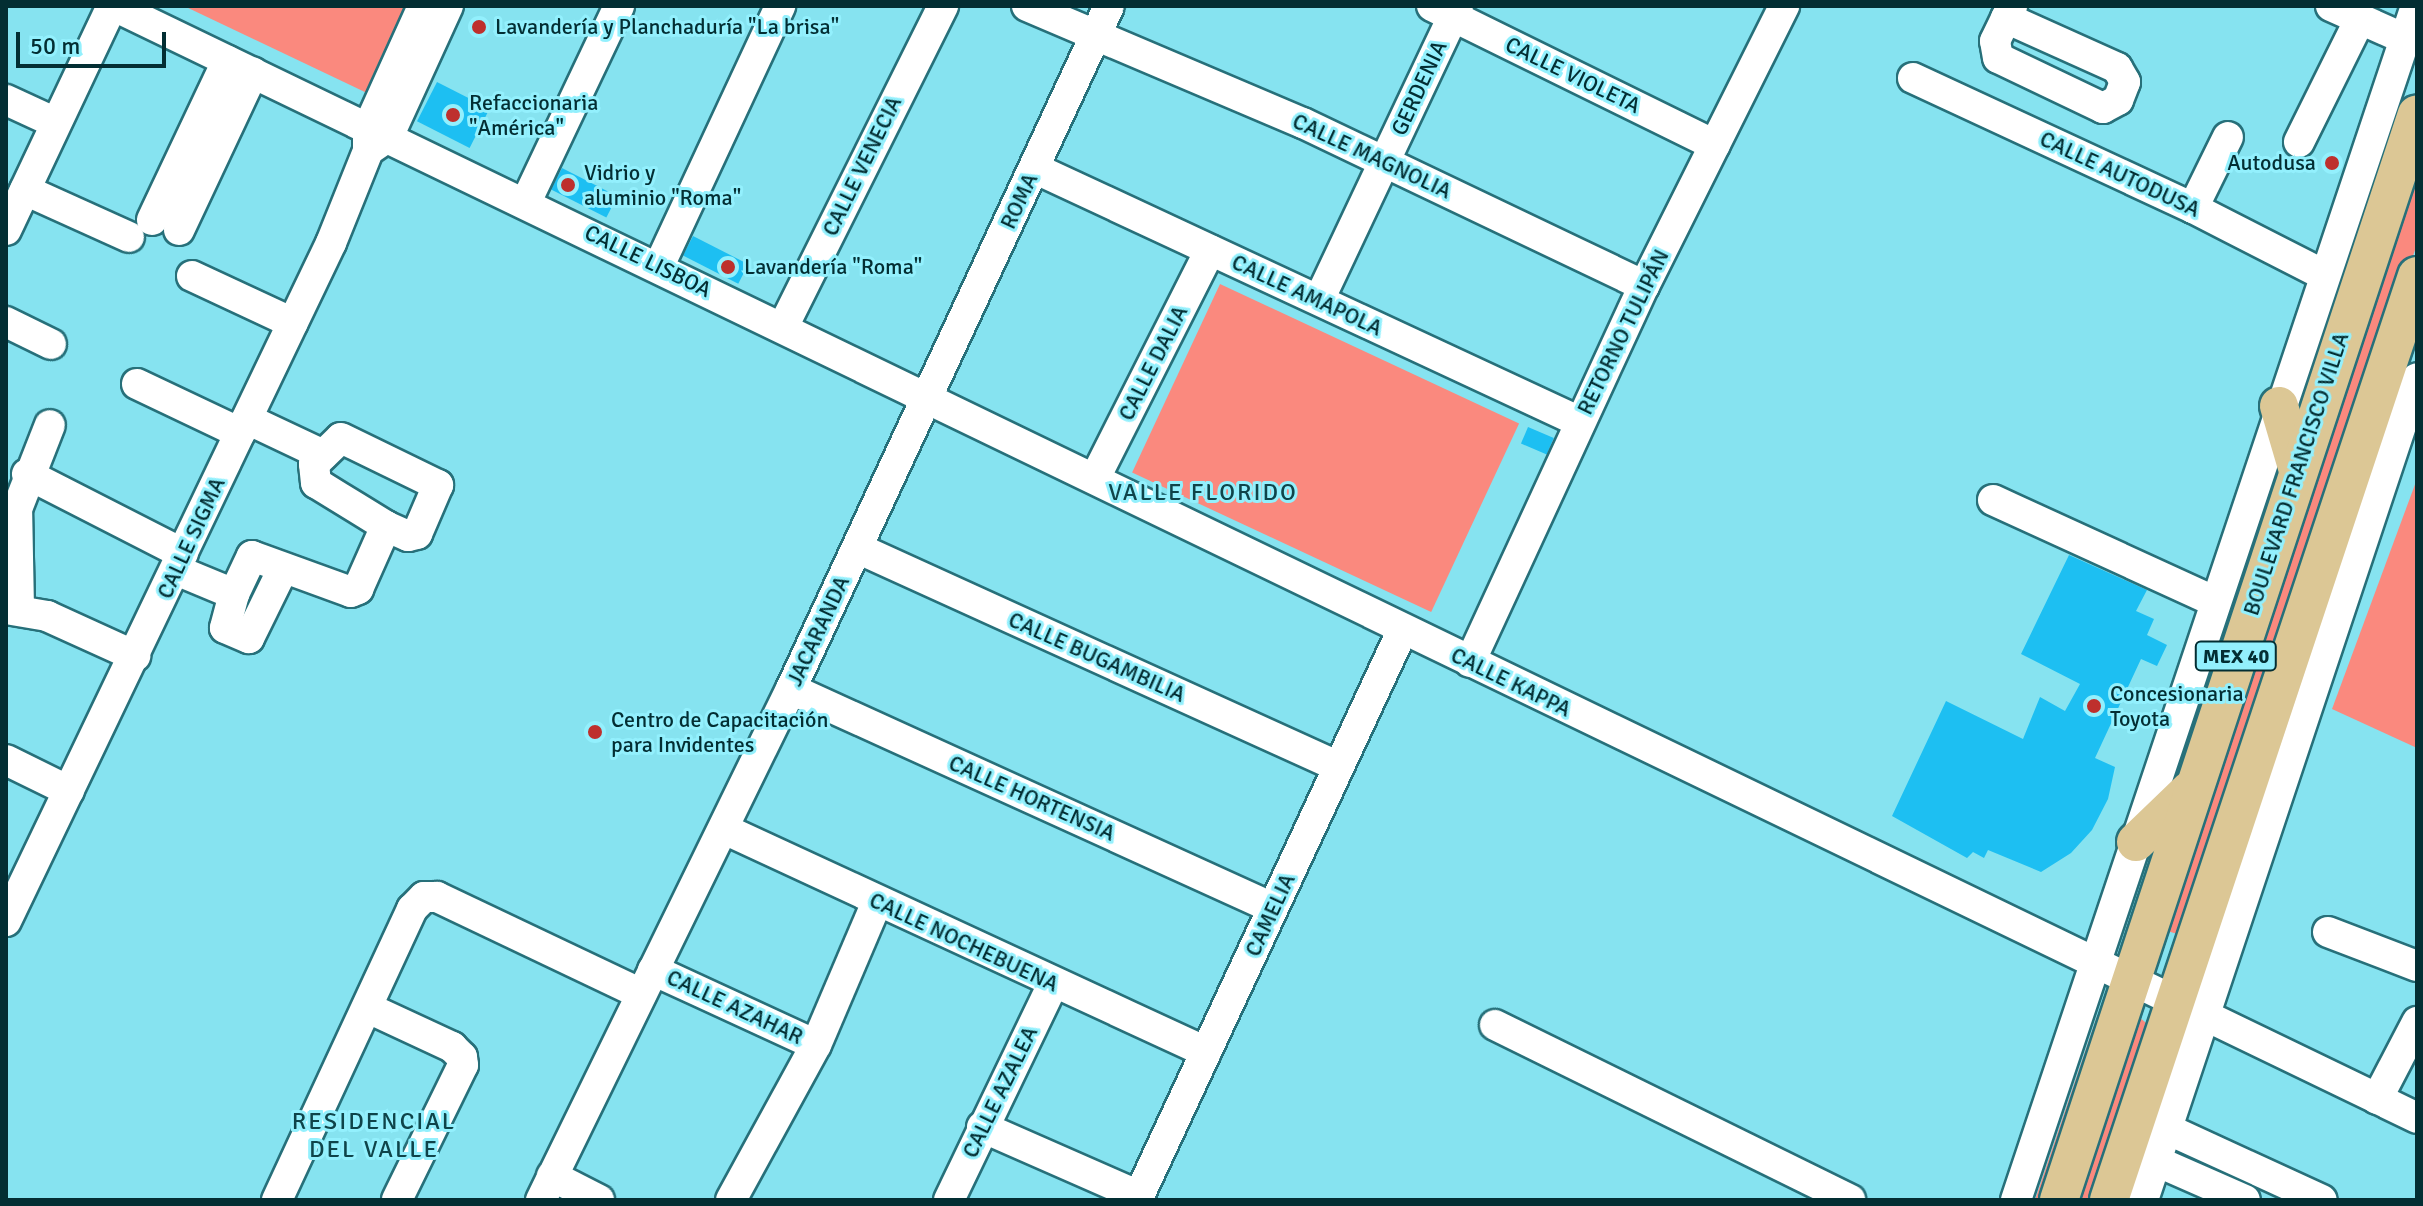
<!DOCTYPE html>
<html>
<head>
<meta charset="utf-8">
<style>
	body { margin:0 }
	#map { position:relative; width:2423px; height:1206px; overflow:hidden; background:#86e3f0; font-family:Signika,sans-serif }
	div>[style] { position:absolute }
	.green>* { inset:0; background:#fa897e; transform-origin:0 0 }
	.building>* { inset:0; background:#1dbff2; transform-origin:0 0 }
	.roads { filter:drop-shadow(2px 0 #27707a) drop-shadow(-2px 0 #27707a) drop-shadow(0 2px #27707a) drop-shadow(0 -2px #27707a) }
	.minor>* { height:30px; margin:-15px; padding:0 15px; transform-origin:15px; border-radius:15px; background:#fff }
	.major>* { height:38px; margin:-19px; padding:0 19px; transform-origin:19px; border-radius:19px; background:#dcc795 }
	.dots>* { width:22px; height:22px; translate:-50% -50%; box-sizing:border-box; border:4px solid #93f0fd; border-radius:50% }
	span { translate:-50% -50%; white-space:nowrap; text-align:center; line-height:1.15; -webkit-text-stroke:6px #93f0fd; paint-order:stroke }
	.shield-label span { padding:2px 6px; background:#93f0fd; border:2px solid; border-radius:6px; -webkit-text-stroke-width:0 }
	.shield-label { font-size:20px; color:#032e33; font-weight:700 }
	.poi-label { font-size:22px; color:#032e33 }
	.left { translate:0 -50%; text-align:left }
	.right { translate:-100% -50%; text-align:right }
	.street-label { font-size:22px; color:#032e33 }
	.neighbourhood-label { font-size:24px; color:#0f444a; letter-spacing:2px }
	.frame { position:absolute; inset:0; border:8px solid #032e33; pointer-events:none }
	.scale { position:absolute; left:16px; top:32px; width:150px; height:36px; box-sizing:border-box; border:4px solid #032e33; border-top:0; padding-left:10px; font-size:24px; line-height:28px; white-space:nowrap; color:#032e33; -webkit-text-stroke:6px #93f0fd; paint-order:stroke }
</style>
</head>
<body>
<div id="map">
	<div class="green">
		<i style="clip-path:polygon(184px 6px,408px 6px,367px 93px)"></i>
		<i style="clip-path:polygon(2417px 151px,2417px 244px,2187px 937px,2164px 930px)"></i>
		<i style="left:1220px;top:284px;width:330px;height:208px;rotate:25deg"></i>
		<i style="clip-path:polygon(2417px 479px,2417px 748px,2332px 709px)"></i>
		<i style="clip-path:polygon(2102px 1010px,2052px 1200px,2035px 1200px,2097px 1016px)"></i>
		<i style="clip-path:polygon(2140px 1018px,2150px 1026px,2095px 1200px,2072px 1200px,2135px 1020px)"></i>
	</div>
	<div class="building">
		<i style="left:437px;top:82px;width:59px;height:44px;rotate:27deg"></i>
		<i style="left:562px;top:168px;width:62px;height:24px;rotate:27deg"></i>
		<i style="left:693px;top:236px;width:62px;height:22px;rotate:27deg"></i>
		<i style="left:1528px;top:427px;width:28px;height:18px;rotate:23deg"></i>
		<i style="clip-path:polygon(2069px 555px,2147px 590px,2136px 611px,2154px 619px,2147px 635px,2167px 645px,2157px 666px,2141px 659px,2095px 758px,2115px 767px,2108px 799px,2092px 830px,2071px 853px,2041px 872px,1988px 850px,1984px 858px,1973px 852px,1967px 858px,1892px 816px,1946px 701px,2023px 739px,2040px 697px,2065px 711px,2080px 684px,2021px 654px)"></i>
	</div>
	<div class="roads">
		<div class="minor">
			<i style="left:114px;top:6px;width:2557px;rotate:25.77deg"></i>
			<i style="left:1027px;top:6px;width:300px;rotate:23deg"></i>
			<i style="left:1303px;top:123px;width:378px;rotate:25.5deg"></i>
			<i style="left:1432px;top:6px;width:315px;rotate:26.2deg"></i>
			<i style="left:2331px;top:6px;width:81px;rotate:24deg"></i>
			<i style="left:2006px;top:18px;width:122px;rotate:24.2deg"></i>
			<i style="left:2117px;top:68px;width:16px;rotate:60deg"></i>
			<i style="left:2125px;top:82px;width:19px;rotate:111deg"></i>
			<i style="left:2118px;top:100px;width:17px;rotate:152deg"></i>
			<i style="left:2103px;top:108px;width:116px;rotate:-154.5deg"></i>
			<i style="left:1998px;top:58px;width:17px;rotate:-100deg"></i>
			<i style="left:1995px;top:41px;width:39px;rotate:-64deg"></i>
			<i style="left:1913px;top:78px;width:309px;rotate:24.9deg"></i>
			<i style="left:2193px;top:208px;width:147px;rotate:27.1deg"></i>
			<i style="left:6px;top:100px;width:41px;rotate:24.7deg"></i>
			<i style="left:2299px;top:142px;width:137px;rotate:-63.6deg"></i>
			<i style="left:373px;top:147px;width:18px;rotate:-34deg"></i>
			<i style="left:388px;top:137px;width:144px;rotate:-65.4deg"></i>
			<i style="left:1034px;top:168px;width:602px;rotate:24.95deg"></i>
			<i style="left:25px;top:190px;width:114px;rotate:24.3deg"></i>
			<i style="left:526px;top:202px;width:217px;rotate:-64.6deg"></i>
			<i style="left:2193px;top:208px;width:79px;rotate:-63.8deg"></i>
			<i style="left:152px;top:220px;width:176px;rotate:-64.7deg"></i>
			<i style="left:6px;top:230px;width:248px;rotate:-64.7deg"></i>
			<i style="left:179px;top:230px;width:174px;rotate:-64.8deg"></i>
			<i style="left:659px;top:266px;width:287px;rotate:-65deg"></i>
			<i style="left:192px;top:276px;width:111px;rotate:25deg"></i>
			<i style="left:1319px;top:300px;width:325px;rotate:-64.7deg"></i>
			<i style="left:6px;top:322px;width:50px;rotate:26.1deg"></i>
			<i style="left:783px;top:327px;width:359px;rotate:-63.5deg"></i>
			<i style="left:137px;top:384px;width:114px;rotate:25.4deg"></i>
			<i style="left:247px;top:419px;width:84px;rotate:25.3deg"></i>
			<i style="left:341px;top:438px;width:108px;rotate:25.9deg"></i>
			<i style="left:438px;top:485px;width:53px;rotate:113.2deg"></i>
			<i style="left:417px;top:534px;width:9px;rotate:167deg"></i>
			<i style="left:408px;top:536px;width:24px;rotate:-156deg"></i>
			<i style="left:386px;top:526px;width:82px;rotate:-148.4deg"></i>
			<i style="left:316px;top:483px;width:19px;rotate:-96deg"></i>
			<i style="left:314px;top:464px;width:37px;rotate:-44deg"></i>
			<i style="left:27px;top:474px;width:175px;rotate:27.1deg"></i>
			<i style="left:1096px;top:476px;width:253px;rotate:-63.2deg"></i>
			<i style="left:1993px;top:500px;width:243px;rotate:24.6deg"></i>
			<i style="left:857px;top:548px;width:527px;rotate:24.43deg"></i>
			<i style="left:176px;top:570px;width:63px;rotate:22.5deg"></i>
			<i style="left:234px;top:594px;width:35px;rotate:105deg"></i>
			<i style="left:225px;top:628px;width:26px;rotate:23deg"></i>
			<i style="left:249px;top:638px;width:77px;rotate:-63.8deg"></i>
			<i style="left:234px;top:594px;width:42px;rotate:-64.7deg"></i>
			<i style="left:252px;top:556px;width:105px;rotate:20deg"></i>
			<i style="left:351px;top:592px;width:8px;rotate:-23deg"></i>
			<i style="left:358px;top:589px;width:69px;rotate:-66deg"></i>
			<i style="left:6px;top:609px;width:42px;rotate:9.7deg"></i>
			<i style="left:47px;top:616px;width:97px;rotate:24.4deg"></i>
			<i style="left:19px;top:609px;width:100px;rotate:-91.1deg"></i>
			<i style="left:17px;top:509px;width:90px;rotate:-68.6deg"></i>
			<i style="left:1470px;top:662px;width:414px;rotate:-65.2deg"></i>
			<i style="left:1644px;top:286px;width:313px;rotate:-63.4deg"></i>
			<i style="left:791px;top:689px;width:529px;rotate:24.43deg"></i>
			<i style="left:6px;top:760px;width:70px;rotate:26.2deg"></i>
			<i style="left:724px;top:829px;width:531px;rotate:24.83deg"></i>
			<i style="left:6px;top:921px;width:752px;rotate:-64.39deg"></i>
			<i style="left:331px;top:243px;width:99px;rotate:-68.1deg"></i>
			<i style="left:368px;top:151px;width:23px;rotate:-90deg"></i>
			<i style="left:368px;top:128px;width:134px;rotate:-65.7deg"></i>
			<i style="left:2328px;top:932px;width:95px;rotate:20.9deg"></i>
			<i style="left:653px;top:970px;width:179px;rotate:24.7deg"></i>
			<i style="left:368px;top:1008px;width:93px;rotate:24.9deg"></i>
			<i style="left:452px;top:1047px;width:14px;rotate:45deg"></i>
			<i style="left:462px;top:1057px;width:8px;rotate:83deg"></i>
			<i style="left:463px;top:1065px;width:150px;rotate:116.1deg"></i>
			<i style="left:1495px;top:1025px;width:396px;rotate:26.2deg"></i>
			<i style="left:2377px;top:1099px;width:87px;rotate:-62.5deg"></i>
			<i style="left:982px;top:1127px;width:171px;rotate:23.7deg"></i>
			<i style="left:2167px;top:1129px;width:170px;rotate:24.6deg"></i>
			<i style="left:2156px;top:1161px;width:97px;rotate:23.7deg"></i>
			<i style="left:552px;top:1176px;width:53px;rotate:27.1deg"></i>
			<i style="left:277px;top:1200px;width:321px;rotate:-65.1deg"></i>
			<i style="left:412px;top:909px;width:17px;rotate:-45deg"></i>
			<i style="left:424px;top:897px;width:13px"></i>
			<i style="left:437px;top:897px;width:226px;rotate:25.4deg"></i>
			<i style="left:541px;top:1200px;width:569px;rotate:-63.93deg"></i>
			<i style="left:791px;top:689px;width:753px;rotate:-65.03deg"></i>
			<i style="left:731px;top:1200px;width:177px;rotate:-61.3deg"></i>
			<i style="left:816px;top:1045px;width:155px;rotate:-66.9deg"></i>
			<i style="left:949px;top:1200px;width:240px;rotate:-64.3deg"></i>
			<i style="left:1137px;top:1200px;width:630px;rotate:-65.02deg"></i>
			<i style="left:2016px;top:1200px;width:1259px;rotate:-71.48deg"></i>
			<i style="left:2143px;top:1200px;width:866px;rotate:-71.57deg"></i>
		</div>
		<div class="major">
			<i style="left:2279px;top:406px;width:64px;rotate:73.6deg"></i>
			<i style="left:2136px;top:842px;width:75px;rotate:-43.9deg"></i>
			<i style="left:2059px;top:1200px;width:1143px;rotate:-71.76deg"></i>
			<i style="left:2109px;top:1200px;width:974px;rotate:-71.57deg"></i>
		</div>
	</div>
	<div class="dots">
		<i style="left:479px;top:27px;background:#be302d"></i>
		<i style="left:453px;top:115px;background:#be302d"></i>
		<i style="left:2332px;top:163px;background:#be302d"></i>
		<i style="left:568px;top:185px;background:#be302d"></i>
		<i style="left:728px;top:267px;background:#be302d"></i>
		<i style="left:2094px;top:706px;background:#be302d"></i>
		<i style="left:595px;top:732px;background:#be302d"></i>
	</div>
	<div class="shield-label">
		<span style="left:2236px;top:656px">MEX 40</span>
	</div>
	<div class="poi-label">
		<span class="left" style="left:495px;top:27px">Lavandería y Planchaduría "La brisa"</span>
		<span class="left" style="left:469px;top:115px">Refaccionaria<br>"América"</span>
		<span class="right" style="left:2316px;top:163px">Autodusa</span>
		<span class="left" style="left:584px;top:185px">Vidrio y<br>aluminio "Roma"</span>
		<span class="left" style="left:744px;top:267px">Lavandería "Roma"</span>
		<span class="left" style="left:2110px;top:706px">Concesionaria<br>Toyota</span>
		<span class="left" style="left:611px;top:732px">Centro de Capacitación<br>para Invidentes</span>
	</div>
	<div class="street-label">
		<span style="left:1573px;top:75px;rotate:26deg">CALLE VIOLETA</span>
		<span style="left:1419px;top:88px;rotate:-65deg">GERDENIA</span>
		<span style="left:1372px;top:156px;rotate:25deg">CALLE MAGNOLIA</span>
		<span style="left:862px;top:166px;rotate:-64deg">CALLE VENECIA</span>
		<span style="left:2120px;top:174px;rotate:25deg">CALLE AUTODUSA</span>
		<span style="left:1019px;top:201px;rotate:-65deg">ROMA</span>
		<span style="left:648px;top:261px;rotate:26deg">CALLE LISBOA</span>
		<span style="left:1307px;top:295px;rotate:25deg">CALLE AMAPOLA</span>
		<span style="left:1623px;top:332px;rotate:-64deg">RETORNO TULIPÁN</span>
		<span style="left:1153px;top:363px;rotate:-63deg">CALLE DALIA</span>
		<span style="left:2296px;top:474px;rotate:-72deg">BOULEVARD FRANCISCO VILLA</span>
		<span style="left:191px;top:538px;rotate:-65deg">CALLE SIGMA</span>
		<span style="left:818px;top:631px;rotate:-65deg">JACARANDA</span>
		<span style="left:1097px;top:657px;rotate:24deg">CALLE BUGAMBILIA</span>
		<span style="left:1511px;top:682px;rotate:26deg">CALLE KAPPA</span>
		<span style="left:1032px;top:798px;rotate:24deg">CALLE HORTENSIA</span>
		<span style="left:1270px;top:915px;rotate:-65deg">CAMELIA</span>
		<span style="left:964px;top:942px;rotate:25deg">CALLE NOCHEBUENA</span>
		<span style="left:735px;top:1007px;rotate:25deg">CALLE AZAHAR</span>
		<span style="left:1000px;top:1092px;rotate:-64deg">CALLE AZALEA</span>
	</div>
	<div class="neighbourhood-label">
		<span style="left:1203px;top:493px">VALLE FLORIDO</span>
		<span style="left:374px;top:1136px">RESIDENCIAL<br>DEL VALLE</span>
	</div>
	<div class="frame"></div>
	<div class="scale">50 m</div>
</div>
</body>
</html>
